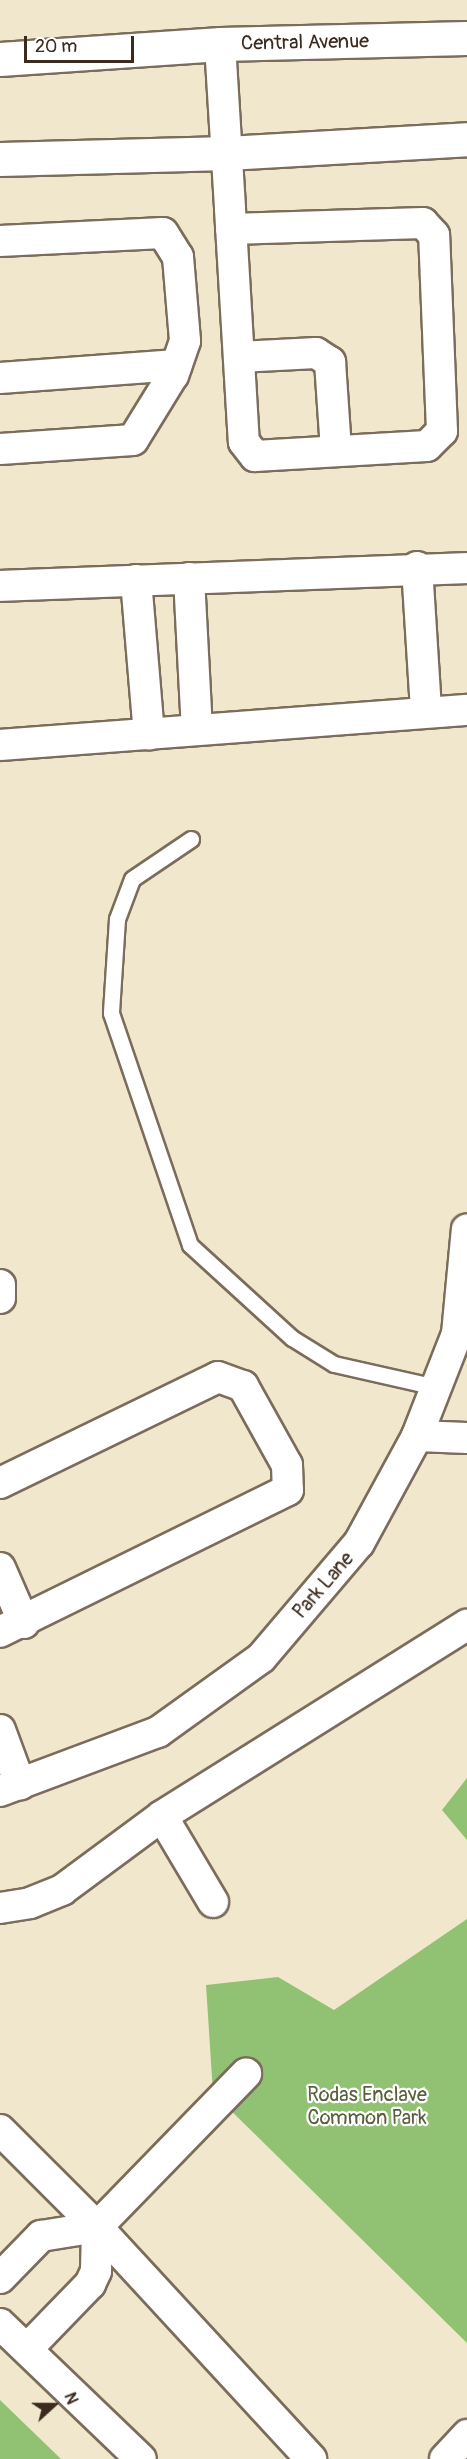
<!DOCTYPE html>
<html>
<head>
<meta charset="utf-8">
<style>
	body { margin:0 }
	#map { position:relative; width:467px; height:2459px; overflow:hidden; background:#f1e7cd; font-family:Pangolin,sans-serif }
	div>[style] { position:absolute }
	.green>* { inset:0; background:#91c273 }
	.roads { filter:drop-shadow(2px 0 #7b6c5b) drop-shadow(-2px 0 #7b6c5b) drop-shadow(0 2px #7b6c5b) drop-shadow(0 -2px #7b6c5b) }
	.lane>* { height:15px; margin:-7.5px; padding:0 7.5px; transform-origin:7.5px; border-radius:7.5px; background:#fff }
	.street>* { height:30px; margin:-15px; padding:0 15px; transform-origin:15px; border-radius:15px; background:#fff }
	.secondary>* { height:33px; margin:-16.5px; padding:0 16.5px; transform-origin:16.5px; border-radius:16.5px; background:#fff }
	span { translate:-50% -50%; white-space:nowrap; text-align:center; line-height:1.15; -webkit-text-stroke:4.5px #fff; paint-order:stroke }
	.street-label { font-size:20px; color:#3b2a1e }
	.park-label { font-size:20px; color:#595f3c }
	.north { position:absolute; left:24px; top:2375px; width:60px; height:60px; -webkit-text-stroke:4px #fff; paint-order:stroke; rotate:69deg; font-size:16px; font-weight:700; line-height:24px; text-align:center; color:#3b2a1e }
	.north::after { content:''; display:block; margin:auto; width:21px; height:27px; background:#3b2a1e; clip-path:polygon(50% 0,100% 100%,50% 72%,0 100%) }
	.scale { position:absolute; left:24px; top:36px; width:110px; height:27px; box-sizing:border-box; border:3px solid #3b2a1e; border-top:0; padding-left:8px; font-size:18px; line-height:21px; white-space:nowrap; color:#3b2a1e; -webkit-text-stroke:4px #fff; paint-order:stroke }
</style>
</head>
<body>
<div id="map">
	<div class="green">
		<i style="clip-path:polygon(467px 1778px,467px 1840px,442px 1810px)"></i>
		<i style="clip-path:polygon(467px 1919px,467px 2343px,213px 2093px,206px 1985px,278px 1977px,334px 2010px)"></i>
		<i style="clip-path:polygon(0 2400px,61px 2459px,0 2459px)"></i>
	</div>
	<div class="roads">
		<div class="lane">
			<i style="left:191px;top:839px;width:71px;rotate:145.9deg"></i>
			<i style="left:132px;top:879px;width:43px;rotate:110.6deg"></i>
			<i style="left:117px;top:919px;width:94px;rotate:93.7deg"></i>
			<i style="left:111px;top:1013px;width:245px;rotate:71.2deg"></i>
			<i style="left:190px;top:1245px;width:138px;rotate:42.4deg"></i>
			<i style="left:292px;top:1338px;width:49px;rotate:31.8deg"></i>
			<i style="left:334px;top:1364px;width:105px;rotate:12.7deg"></i>
		</div>
		<div class="street">
			<i style="left:220px;top:44px;width:165px;rotate:86.5deg"></i>
			<i style="left:230px;top:209px;width:233px;rotate:86.6deg"></i>
			<i style="left:244px;top:442px;width:18px;rotate:52deg"></i>
			<i style="left:255px;top:456px;width:172px;rotate:-3.3deg"></i>
			<i style="left:427px;top:446px;width:21px;rotate:-45deg"></i>
			<i style="left:442px;top:431px;width:196px;rotate:-92.3deg"></i>
			<i style="left:434px;top:235px;width:16px;rotate:-133deg"></i>
			<i style="left:423px;top:223px;width:192px;rotate:178.2deg"></i>
			<i style="left:0;top:241px;width:163px;rotate:-2.8deg"></i>
			<i style="left:163px;top:233px;width:28px;rotate:58deg"></i>
			<i style="left:178px;top:257px;width:84px;rotate:85.2deg"></i>
			<i style="left:185px;top:341px;width:36px;rotate:109deg"></i>
			<i style="left:173px;top:375px;width:76px;rotate:121.6deg"></i>
			<i style="left:133px;top:440px;width:133px;rotate:176.1deg"></i>
			<i style="left:239px;top:357px;width:77px;rotate:-3deg"></i>
			<i style="left:316px;top:353px;width:17px;rotate:33deg"></i>
			<i style="left:330px;top:362px;width:89px;rotate:86.1deg"></i>
			<i style="left:0;top:378px;width:177px;rotate:-4.2deg"></i>
			<i style="left:417px;top:567px;width:145px;rotate:86.4deg"></i>
			<i style="left:189px;top:578px;width:152px;rotate:87deg"></i>
			<i style="left:136px;top:580px;width:155px;rotate:85.2deg"></i>
			<i style="left:0;top:586px;width:467px;rotate:-2.2deg"></i>
			<i style="left:0;top:745px;width:468px;rotate:-4.3deg"></i>
			<i style="left:0;top:1285px;width:13px;rotate:90deg"></i>
			<i style="left:417px;top:1436px;width:50px;rotate:2.3deg"></i>
			<i style="left:0;top:1483px;width:242px;rotate:-25.9deg"></i>
			<i style="left:218px;top:1377px;width:27px;rotate:20deg"></i>
			<i style="left:243px;top:1386px;width:90px;rotate:60.9deg"></i>
			<i style="left:287px;top:1465px;width:25px;rotate:88deg"></i>
			<i style="left:288px;top:1490px;width:321px;rotate:153.8deg"></i>
			<i style="left:0;top:1568px;width:60px;rotate:66.4deg"></i>
			<i style="left:0;top:1730px;width:58px;rotate:69.7deg"></i>
			<i style="left:0;top:1791px;width:169px;rotate:-20.5deg"></i>
			<i style="left:158px;top:1732px;width:127px;rotate:-35.7deg"></i>
			<i style="left:261px;top:1658px;width:151px;rotate:-49.6deg"></i>
			<i style="left:359px;top:1543px;width:122px;rotate:-61.5deg"></i>
			<i style="left:417px;top:1436px;width:110px;rotate:-68.6deg"></i>
			<i style="left:457px;top:1334px;width:105px;rotate:-84.6deg"></i>
			<i style="left:162px;top:1816px;width:100px;rotate:59.3deg"></i>
			<i style="left:0;top:1908px;width:30px;rotate:-9deg"></i>
			<i style="left:30px;top:1903px;width:35px;rotate:-22deg"></i>
			<i style="left:62px;top:1890px;width:124px;rotate:-36.5deg"></i>
			<i style="left:162px;top:1816px;width:360px;rotate:-32.1deg"></i>
			<i style="left:0;top:2130px;width:137px;rotate:45deg"></i>
			<i style="left:97px;top:2227px;width:316px;rotate:47.3deg"></i>
			<i style="left:0;top:2278px;width:59px;rotate:-45.7deg"></i>
			<i style="left:41px;top:2236px;width:57px;rotate:-9.1deg"></i>
			<i style="left:97px;top:2227px;width:214px;rotate:-45.8deg"></i>
			<i style="left:0;top:2324px;width:195px;rotate:43.8deg"></i>
			<i style="left:27px;top:2349px;width:91px;rotate:-45.9deg"></i>
			<i style="left:90px;top:2284px;width:14px;rotate:-65deg"></i>
			<i style="left:96px;top:2271px;width:44px;rotate:-88.7deg"></i>
			<i style="left:445px;top:2459px;width:33px;rotate:-47deg"></i>
		</div>
		<div class="secondary">
			<i style="left:0;top:59px;width:221px;rotate:-3.9deg"></i>
			<i style="left:220px;top:44px;width:247px;rotate:-1.4deg"></i>
			<i style="left:0;top:159px;width:227px;rotate:-1.5deg"></i>
			<i style="left:227px;top:153px;width:240px;rotate:-3.3deg"></i>
		</div>
	</div>
	<div class="street-label">
		<span style="left:305px;top:42px;rotate:-1deg">Central Avenue</span>
		<span style="left:323px;top:1585px;rotate:-49deg">Park Lane</span>
	</div>
	<div class="park-label">
		<span style="left:367px;top:2106px">Rodas Enclave<br>Common Park</span>
	</div>
	<div class="north">N</div>
	<div class="scale">20 m</div>
</div>
</body>
</html>
